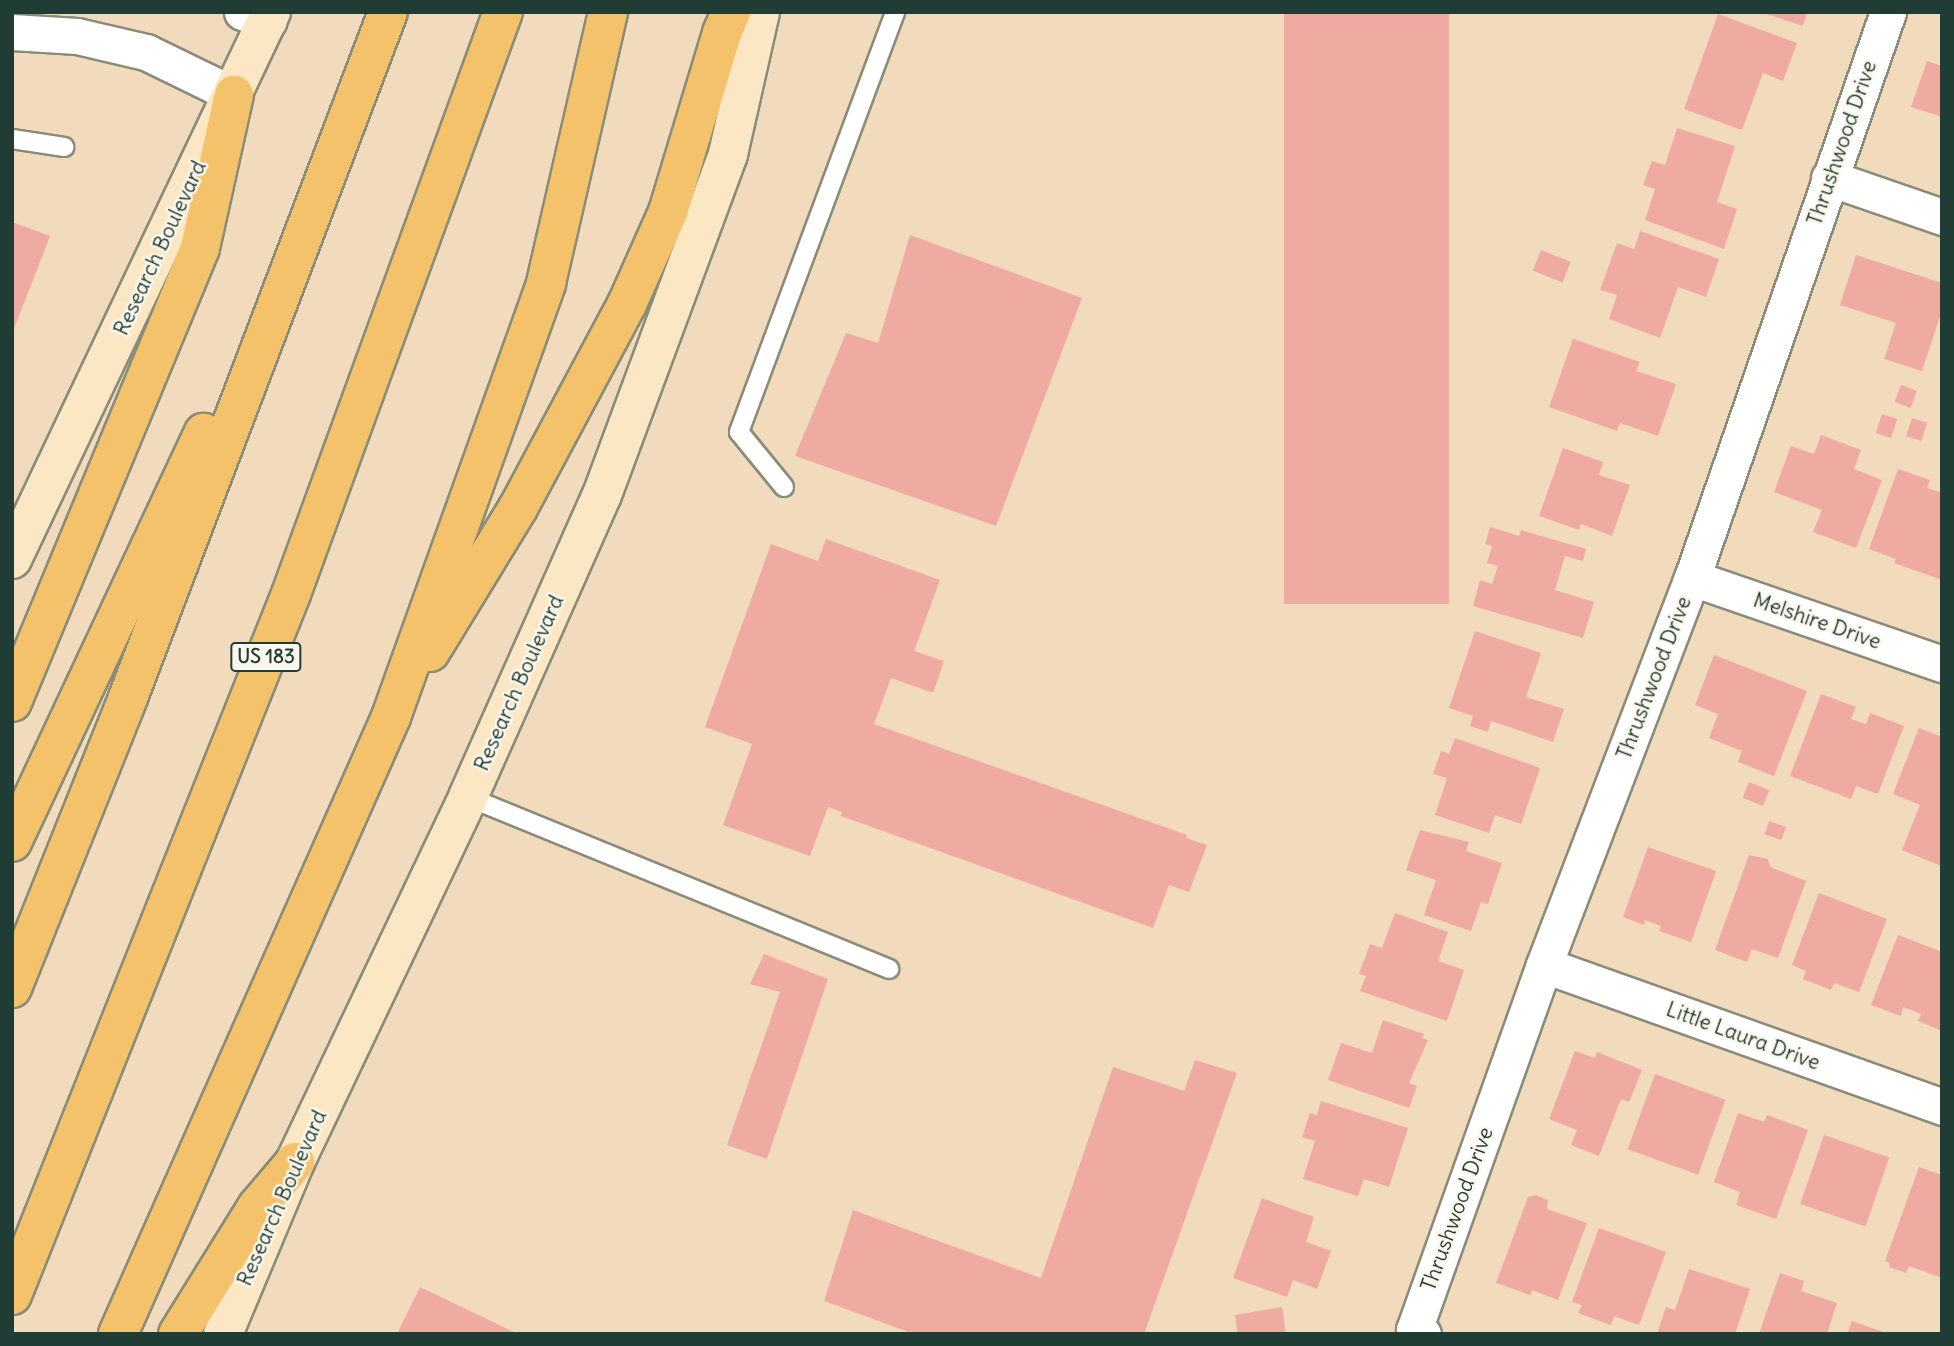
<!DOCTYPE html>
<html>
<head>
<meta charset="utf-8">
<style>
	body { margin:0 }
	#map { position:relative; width:1954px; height:1346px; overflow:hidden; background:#f2dbbc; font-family:Delius,sans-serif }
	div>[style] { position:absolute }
	.building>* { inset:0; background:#efaaa1; transform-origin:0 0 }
	.roads { filter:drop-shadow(2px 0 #888c78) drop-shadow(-2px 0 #888c78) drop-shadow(0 2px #888c78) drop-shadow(0 -2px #888c78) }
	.service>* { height:18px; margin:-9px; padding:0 9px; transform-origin:9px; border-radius:9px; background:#fff }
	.minor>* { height:35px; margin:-17.5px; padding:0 17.5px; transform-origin:17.5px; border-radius:17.5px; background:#fff }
	.secondary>* { height:38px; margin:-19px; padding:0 19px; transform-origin:19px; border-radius:19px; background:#fbe7c3 }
	.motorway>* { height:38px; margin:-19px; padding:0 19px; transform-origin:19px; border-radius:19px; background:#f4c26a }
	span { translate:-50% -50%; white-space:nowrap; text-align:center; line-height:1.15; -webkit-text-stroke:5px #fbf7ec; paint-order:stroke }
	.shield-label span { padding:2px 5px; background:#fbf7ec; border:2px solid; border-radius:5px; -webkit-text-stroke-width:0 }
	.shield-label { font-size:19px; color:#1f3d34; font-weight:700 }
	.street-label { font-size:21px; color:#1f3d34 }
	.frame { position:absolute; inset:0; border:14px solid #1f3d34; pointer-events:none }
</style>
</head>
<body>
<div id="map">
	<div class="building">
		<i style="left:1284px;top:12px;width:165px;height:592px"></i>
		<i style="clip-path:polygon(1760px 12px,1807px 12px,1803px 26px)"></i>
		<i style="clip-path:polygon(1718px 14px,1797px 43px,1783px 81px,1763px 73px,1742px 130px,1684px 109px)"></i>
		<i style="clip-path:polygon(1927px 61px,1942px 66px,1942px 117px,1911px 107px)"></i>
		<i style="clip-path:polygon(1677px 128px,1735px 146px,1717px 202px,1737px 209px,1724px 249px,1645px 220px,1655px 189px,1643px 185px,1652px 161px,1665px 165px)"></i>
		<i style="clip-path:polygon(12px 222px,50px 236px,12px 334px)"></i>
		<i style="clip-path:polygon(1640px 231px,1719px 259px,1706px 297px,1678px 287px,1660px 338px,1609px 319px,1617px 295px,1600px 290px,1617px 243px,1634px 249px)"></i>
		<i style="clip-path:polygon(910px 235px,1082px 298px,996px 526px,795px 456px,846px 333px,878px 343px)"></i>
		<i style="left:1541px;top:250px;width:32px;height:22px;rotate:22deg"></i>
		<i style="clip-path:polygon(1856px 255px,1942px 283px,1942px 310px,1922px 371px,1884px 359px,1896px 323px,1840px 305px)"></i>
		<i style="clip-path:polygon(1573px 339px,1640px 362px,1636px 371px,1676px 384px,1658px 436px,1620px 423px,1617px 431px,1549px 407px)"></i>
		<i style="left:1901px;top:385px;width:17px;height:18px;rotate:21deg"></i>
		<i style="left:1882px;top:414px;width:16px;height:20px;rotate:18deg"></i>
		<i style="left:1912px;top:418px;width:16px;height:19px;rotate:18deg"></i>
		<i style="clip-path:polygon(1821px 435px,1861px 450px,1854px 469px,1882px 480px,1856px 548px,1813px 532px,1822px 510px,1774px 492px,1791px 446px,1814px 454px)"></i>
		<i style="clip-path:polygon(1563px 448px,1603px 462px,1599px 475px,1630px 485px,1612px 536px,1581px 524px,1579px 530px,1539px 516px)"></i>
		<i style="clip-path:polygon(1898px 469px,1930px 480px,1927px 488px,1942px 493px,1942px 580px,1894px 563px,1896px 559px,1869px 549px)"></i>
		<i style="clip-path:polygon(1490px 527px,1519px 536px,1521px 530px,1586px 549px,1583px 561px,1565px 556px,1555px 590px,1594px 602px,1583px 638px,1473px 606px,1480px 580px,1492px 584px,1498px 566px,1487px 563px,1492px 546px,1485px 544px)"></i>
		<i style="clip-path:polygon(826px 539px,940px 580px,914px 651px,944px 661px,933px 693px,891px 678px,874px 724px,1187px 835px,1186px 838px,1207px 845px,1189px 892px,1169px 885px,1153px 928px,841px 816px,842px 812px,828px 807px,810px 856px,723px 825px,752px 744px,705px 727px,771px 544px,818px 561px)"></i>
		<i style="clip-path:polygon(1475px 631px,1541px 653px,1526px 697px,1564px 709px,1553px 742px,1491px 721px,1488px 732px,1470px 726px,1473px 716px,1449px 708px)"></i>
		<i style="clip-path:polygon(1714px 655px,1807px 691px,1774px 776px,1738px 762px,1742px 751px,1709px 738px,1718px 714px,1695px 705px)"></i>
		<i style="clip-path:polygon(1821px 694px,1856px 707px,1851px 719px,1866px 724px,1870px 713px,1904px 726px,1878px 794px,1856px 786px,1851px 799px,1790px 776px)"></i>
		<i style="clip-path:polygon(1919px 728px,1942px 737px,1941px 866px,1902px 850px,1920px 805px,1893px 794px)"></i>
		<i style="clip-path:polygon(1455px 738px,1540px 768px,1521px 824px,1495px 815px,1489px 833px,1435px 815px,1447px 778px,1433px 774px,1441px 751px,1449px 754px)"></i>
		<i style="left:1749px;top:782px;width:22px;height:17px;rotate:22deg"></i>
		<i style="left:1769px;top:821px;width:18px;height:14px;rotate:19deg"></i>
		<i style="clip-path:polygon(1420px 830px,1469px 842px,1466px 851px,1502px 863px,1488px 904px,1481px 902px,1471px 931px,1424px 915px,1436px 880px,1406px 870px)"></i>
		<i style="clip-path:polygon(1648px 847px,1716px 871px,1691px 942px,1659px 931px,1661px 926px,1645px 920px,1644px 925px,1623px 917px)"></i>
		<i style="clip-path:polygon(1749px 855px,1768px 859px,1770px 867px,1806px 881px,1778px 958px,1752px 949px,1747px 962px,1715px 950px)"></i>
		<i style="clip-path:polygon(1819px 893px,1887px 919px,1859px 992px,1834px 983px,1831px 990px,1803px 979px,1806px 971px,1792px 965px)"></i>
		<i style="clip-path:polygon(1395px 913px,1448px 932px,1438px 961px,1464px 970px,1447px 1021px,1360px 991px,1366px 976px,1359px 974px,1370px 944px,1382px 948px)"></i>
		<i style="clip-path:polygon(1898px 935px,1942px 952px,1942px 1031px,1918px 1021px,1921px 1014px,1903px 1007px,1901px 1016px,1871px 1005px)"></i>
		<i style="clip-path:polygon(764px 954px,828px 979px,767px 1159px,727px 1145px,780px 992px,750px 984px)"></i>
		<i style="clip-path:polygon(1383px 1020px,1424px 1034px,1422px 1038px,1428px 1040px,1409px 1083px,1417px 1086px,1409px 1108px,1328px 1080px,1341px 1043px,1372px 1053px)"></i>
		<i style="clip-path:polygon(1575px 1051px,1595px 1058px,1597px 1052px,1642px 1070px,1629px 1102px,1621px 1099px,1599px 1156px,1571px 1145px,1577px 1130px,1549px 1119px)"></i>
		<i style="clip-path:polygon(1195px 1060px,1237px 1073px,1144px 1334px,914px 1334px,824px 1301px,853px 1210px,1041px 1278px,1113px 1067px,1184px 1091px)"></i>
		<i style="left:1655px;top:1074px;width:75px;height:80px;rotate:20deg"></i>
		<i style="clip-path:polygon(1321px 1101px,1408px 1128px,1389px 1187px,1364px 1179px,1358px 1196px,1303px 1179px,1315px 1141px,1302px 1137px,1310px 1113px,1317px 1115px)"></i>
		<i style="clip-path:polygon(1738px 1113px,1764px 1122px,1767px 1115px,1808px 1130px,1776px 1219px,1736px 1205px,1740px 1192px,1714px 1182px)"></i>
		<i style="left:1824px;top:1135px;width:69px;height:73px;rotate:19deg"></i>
		<i style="clip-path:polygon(1919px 1167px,1942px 1175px,1942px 1278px,1909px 1266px,1906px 1273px,1889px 1267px,1890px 1263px,1885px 1261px)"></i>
		<i style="clip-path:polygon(1536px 1195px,1548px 1200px,1547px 1209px,1587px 1223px,1558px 1300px,1532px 1290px,1530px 1295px,1496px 1283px,1528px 1197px)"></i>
		<i style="clip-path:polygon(1262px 1198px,1314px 1217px,1306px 1242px,1331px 1251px,1317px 1289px,1293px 1280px,1287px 1297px,1233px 1278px)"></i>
		<i style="clip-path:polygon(1599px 1228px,1666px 1252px,1639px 1325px,1614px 1316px,1611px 1325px,1578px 1313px,1582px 1305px,1572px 1302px)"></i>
		<i style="clip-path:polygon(1689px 1269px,1750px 1289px,1735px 1334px,1657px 1334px,1666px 1307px,1675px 1310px)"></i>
		<i style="clip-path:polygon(1780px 1273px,1804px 1281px,1801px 1291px,1837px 1303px,1827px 1334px,1759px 1334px)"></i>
		<i style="clip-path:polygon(420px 1287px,518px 1334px,397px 1334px)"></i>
		<i style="clip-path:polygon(1282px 1307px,1286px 1334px,1238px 1334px,1235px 1315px)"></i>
		<i style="clip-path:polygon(1852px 1321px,1886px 1333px,1886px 1334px,1847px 1334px)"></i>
	</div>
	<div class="roads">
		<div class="service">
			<i style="left:12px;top:139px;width:53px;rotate:8.7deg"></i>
			<i style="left:784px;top:487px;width:71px;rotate:-129.3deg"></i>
			<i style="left:739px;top:432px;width:448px;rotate:-69.6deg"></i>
			<i style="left:468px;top:797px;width:455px;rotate:22.2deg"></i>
		</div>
		<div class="minor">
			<i style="left:242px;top:12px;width:28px;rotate:19deg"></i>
			<i style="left:12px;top:32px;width:65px;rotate:3.5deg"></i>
			<i style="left:77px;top:36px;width:71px;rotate:13.1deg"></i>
			<i style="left:146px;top:52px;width:98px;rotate:26deg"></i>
			<i style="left:1829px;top:178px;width:120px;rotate:19deg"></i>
			<i style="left:1692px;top:578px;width:264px;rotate:19deg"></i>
			<i style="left:1544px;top:965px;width:423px;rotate:19.6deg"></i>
			<i style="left:1423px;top:1334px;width:10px;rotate:-156deg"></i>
			<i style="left:1414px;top:1330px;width:387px;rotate:-70.4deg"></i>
			<i style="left:1544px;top:965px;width:414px;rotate:-69.1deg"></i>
			<i style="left:1692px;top:578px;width:599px;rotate:-70.9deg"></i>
		</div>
		<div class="secondary">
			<i style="left:12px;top:559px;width:605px;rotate:-64.66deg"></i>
			<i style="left:223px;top:1334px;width:186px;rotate:-67.3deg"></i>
			<i style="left:295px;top:1162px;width:404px;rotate:-64.6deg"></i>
			<i style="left:468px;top:797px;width:330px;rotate:-66.1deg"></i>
			<i style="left:602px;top:495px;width:364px;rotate:-69.7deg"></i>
			<i style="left:728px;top:154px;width:146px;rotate:-77.3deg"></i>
		</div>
		<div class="motorway">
			<i style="left:430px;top:652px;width:169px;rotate:-58.6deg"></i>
			<i style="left:518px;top:508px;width:231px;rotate:-61.9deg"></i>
			<i style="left:627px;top:304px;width:101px;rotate:-66deg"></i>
			<i style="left:668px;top:212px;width:187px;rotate:-73.2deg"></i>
			<i style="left:722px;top:33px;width:23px;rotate:-67deg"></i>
			<i style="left:12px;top:702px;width:491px;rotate:-67.5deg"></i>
			<i style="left:200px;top:248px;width:157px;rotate:-77.5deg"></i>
			<i style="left:12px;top:842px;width:452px;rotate:-64.9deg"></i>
			<i style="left:12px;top:988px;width:315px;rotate:-68.2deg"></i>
			<i style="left:129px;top:695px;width:730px;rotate:-69.23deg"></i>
			<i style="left:12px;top:1295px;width:754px;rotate:-68.3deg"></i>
			<i style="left:291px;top:594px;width:619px;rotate:-69.99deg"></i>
			<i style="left:118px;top:1334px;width:675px;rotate:-66.13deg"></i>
			<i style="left:391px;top:717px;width:461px;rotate:-70.3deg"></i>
			<i style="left:546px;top:283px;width:278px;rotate:-77.1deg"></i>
			<i style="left:178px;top:1334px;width:150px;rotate:-58.1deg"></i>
			<i style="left:257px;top:1207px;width:59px;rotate:-49.8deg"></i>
		</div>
	</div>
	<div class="shield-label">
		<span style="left:266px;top:657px">US 183</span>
	</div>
	<div class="street-label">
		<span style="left:1842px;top:143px;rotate:-71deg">Thrushwood Drive</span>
		<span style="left:160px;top:248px;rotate:-65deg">Research Boulevard</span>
		<span style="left:1817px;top:621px;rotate:19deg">Melshire Drive</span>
		<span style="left:1654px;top:678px;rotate:-69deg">Thrushwood Drive</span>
		<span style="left:519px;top:683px;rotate:-66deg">Research Boulevard</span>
		<span style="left:1743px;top:1036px;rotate:20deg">Little Laura Drive</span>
		<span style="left:282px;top:1198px;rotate:-66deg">Research Boulevard</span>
		<span style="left:1457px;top:1209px;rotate:-70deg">Thrushwood Drive</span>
	</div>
	<div class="frame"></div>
</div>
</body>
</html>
